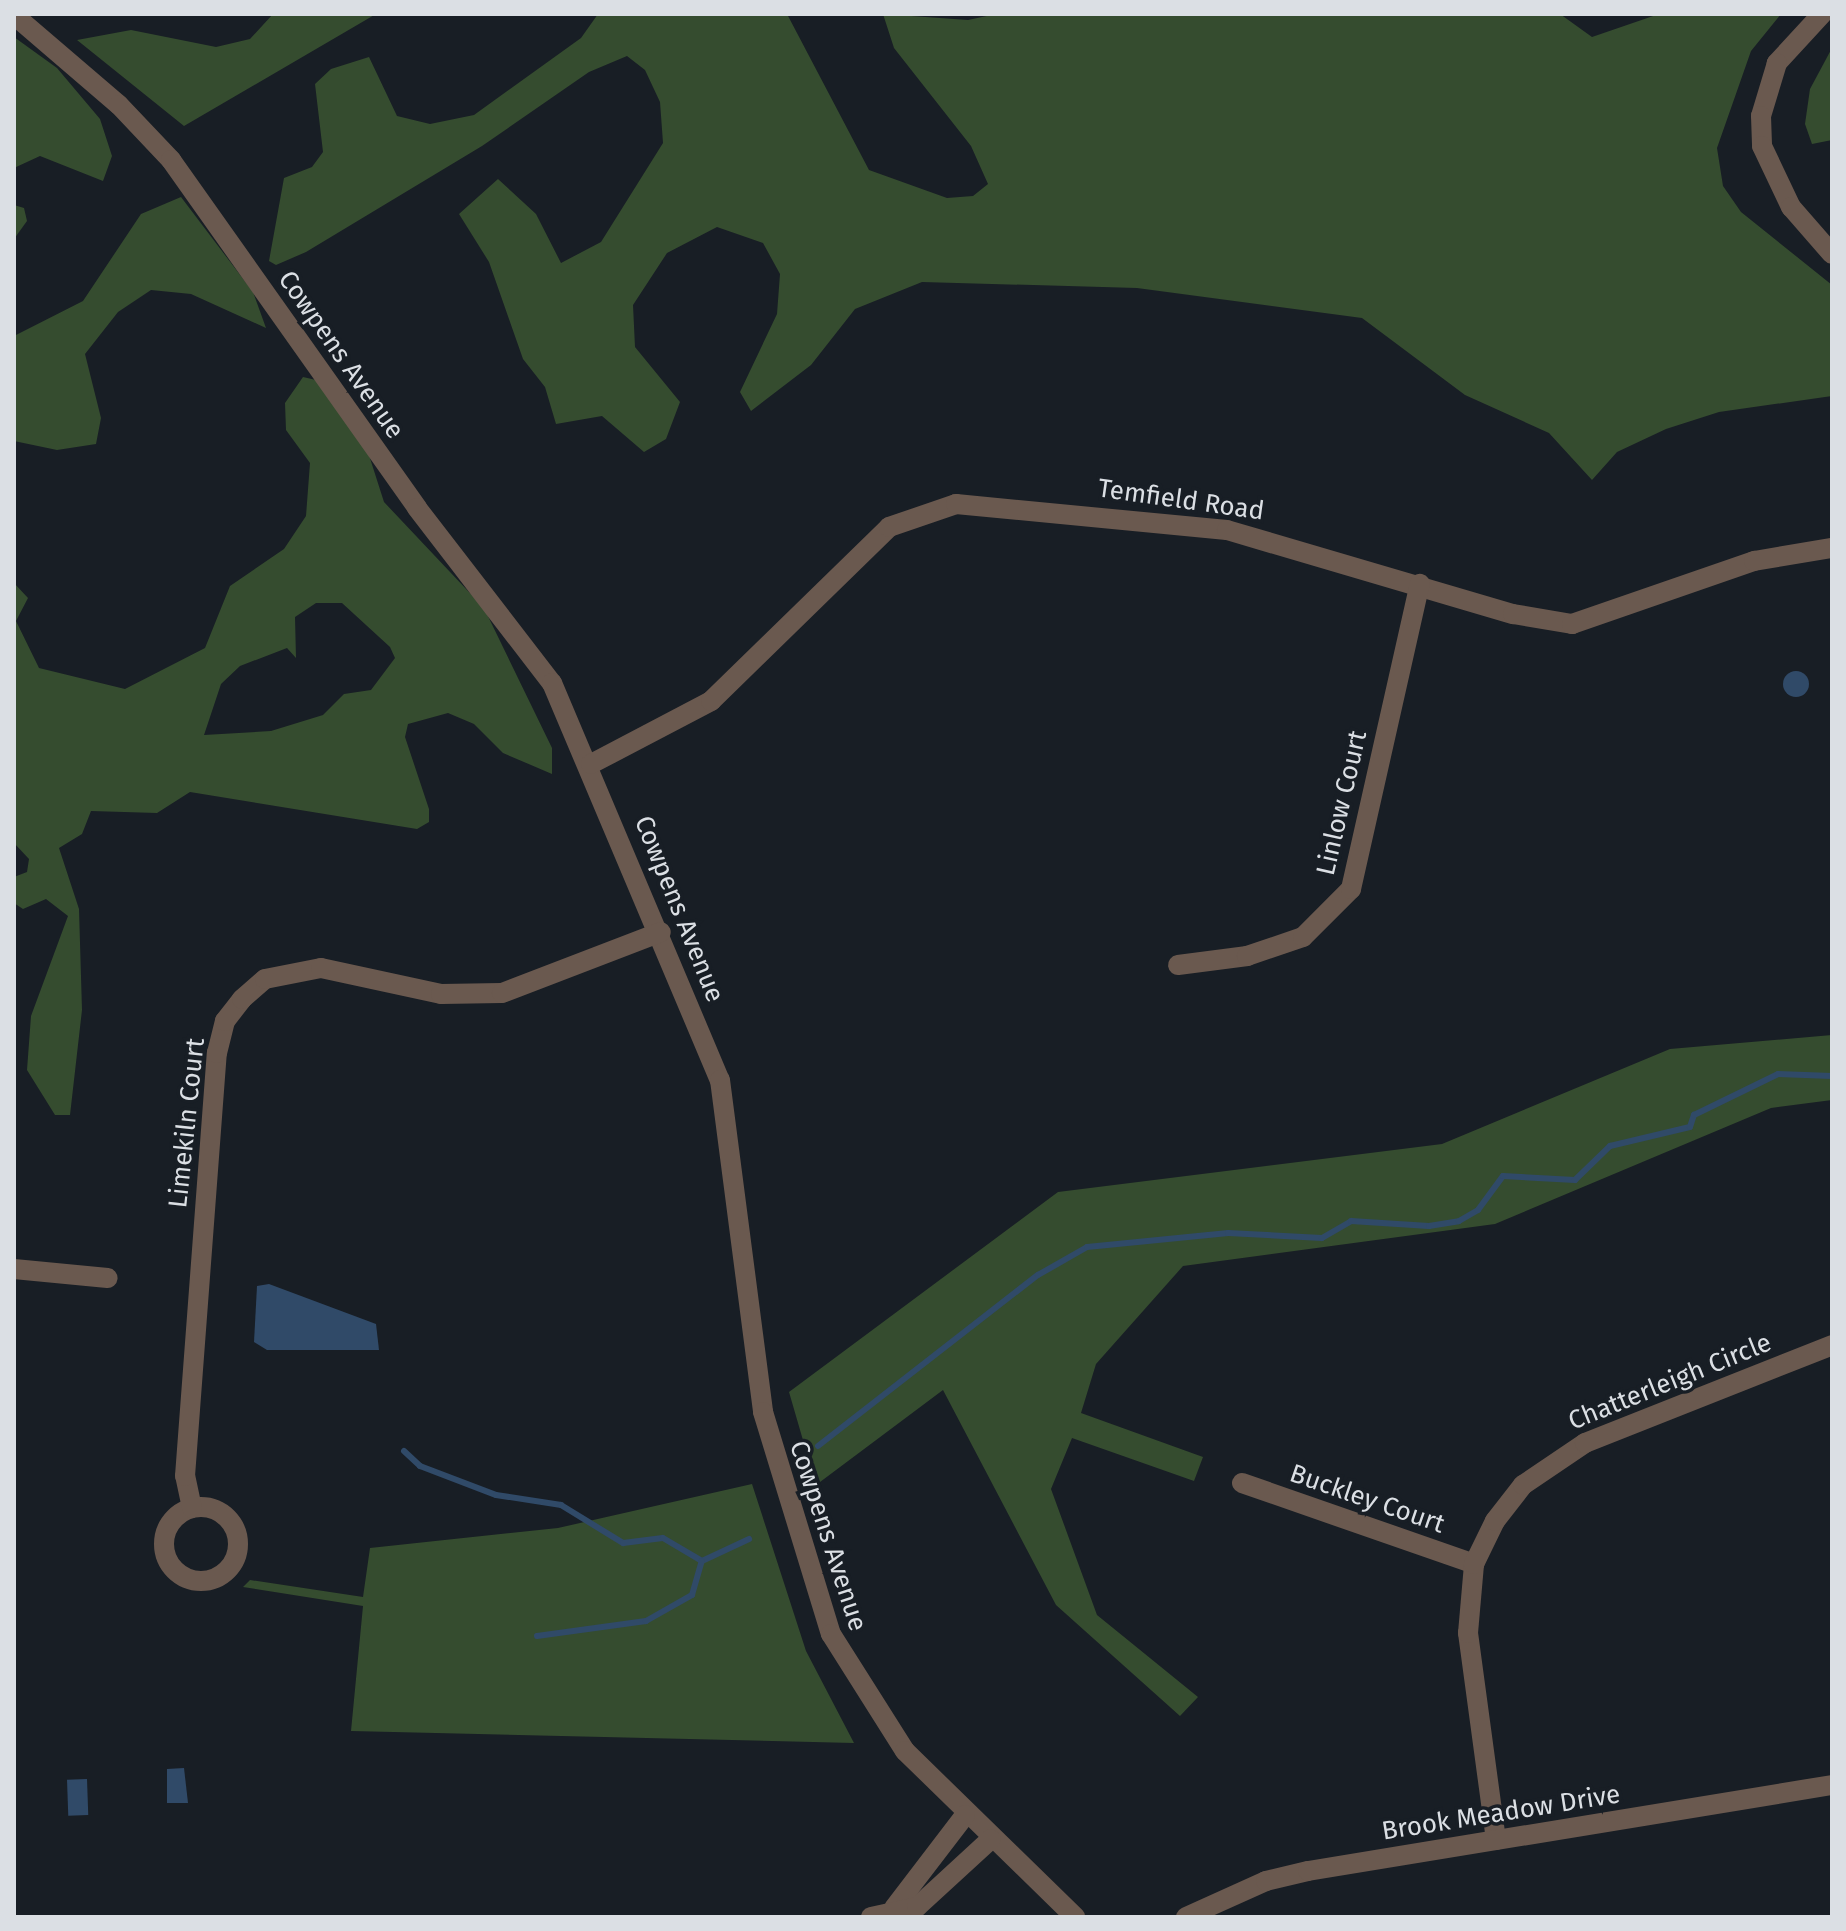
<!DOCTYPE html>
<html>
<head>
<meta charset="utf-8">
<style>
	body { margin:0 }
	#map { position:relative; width:1846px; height:1931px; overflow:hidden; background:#181e25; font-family:"Fira Sans",sans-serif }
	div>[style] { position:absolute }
	.green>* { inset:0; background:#354c2f }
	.water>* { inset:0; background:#304a68; transform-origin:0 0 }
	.round { border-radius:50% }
	.stream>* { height:6px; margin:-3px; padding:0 3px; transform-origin:3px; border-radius:3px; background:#304a68 }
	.minor>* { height:20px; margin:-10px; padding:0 10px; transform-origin:10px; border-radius:10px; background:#6a594f }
	.minor>.ring { margin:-10px; padding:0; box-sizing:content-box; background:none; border:20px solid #6a594f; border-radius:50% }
	span { translate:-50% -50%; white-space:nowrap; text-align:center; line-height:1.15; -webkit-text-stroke:7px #181e25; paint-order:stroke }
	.street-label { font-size:26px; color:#dbdfe4 }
	.frame { position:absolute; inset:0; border:16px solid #dbdfe4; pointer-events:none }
</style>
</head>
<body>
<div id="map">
	<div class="green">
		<i style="clip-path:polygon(273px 14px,376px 14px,184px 126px,77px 40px,131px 30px,216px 47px,250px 39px)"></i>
		<i style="clip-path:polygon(598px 14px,787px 14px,869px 170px,947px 198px,973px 196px,988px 184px,971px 146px,894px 48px,883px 14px,968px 20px,996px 14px,1560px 14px,1592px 37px,1659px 14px,1781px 14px,1751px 51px,1717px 148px,1723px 186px,1741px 212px,1832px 285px,1832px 396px,1719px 412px,1666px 429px,1617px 452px,1592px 480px,1549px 433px,1465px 395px,1362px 318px,1137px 288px,922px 282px,855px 309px,811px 365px,751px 411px,740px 392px,777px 314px,780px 274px,763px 243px,717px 227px,667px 253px,633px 305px,635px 347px,680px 402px,666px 439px,644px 452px,602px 416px,556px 424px,545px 387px,523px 359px,489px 262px,459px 214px,498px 179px,536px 214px,561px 263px,601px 242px,663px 143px,660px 102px,645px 70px,627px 56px,589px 72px,482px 146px,306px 252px,276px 265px,269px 261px,284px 178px,312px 167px,323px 152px,315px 84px,331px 69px,369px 57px,397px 116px,430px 124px,474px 115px,581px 38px)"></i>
		<i style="clip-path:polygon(14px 37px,57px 68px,100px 119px,112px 156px,103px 181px,40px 156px,14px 168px)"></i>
		<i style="clip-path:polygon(1832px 48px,1832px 140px,1812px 144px,1805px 124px,1810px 89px)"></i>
		<i style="clip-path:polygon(181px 197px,253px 292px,266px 328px,191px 294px,151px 290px,118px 312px,85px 354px,101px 418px,96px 444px,57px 450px,14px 441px,14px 336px,83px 301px,141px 214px)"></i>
		<i style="clip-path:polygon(14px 205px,24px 208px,27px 221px,14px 239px)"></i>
		<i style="clip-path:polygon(evenodd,303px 377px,316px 380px,368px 452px,384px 502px,484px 608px,552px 748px,552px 774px,503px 753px,474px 724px,448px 713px,408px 724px,405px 737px,429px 809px,429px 822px,417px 829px,190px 792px,157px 813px,91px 811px,82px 834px,59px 848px,79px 909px,82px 1010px,70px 1115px,55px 1115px,27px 1070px,31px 1016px,68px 916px,46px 899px,23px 909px,14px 903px,14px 877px,27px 872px,29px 859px,14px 843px,14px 583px,28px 598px,16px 621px,39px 668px,125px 689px,205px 648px,230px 586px,284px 549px,306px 516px,310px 463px,286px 430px,285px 403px,303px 377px,316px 603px,342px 603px,390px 647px,395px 658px,371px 690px,344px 694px,323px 715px,271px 731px,204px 735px,221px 684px,240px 666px,287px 648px,296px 658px,295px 617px,316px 603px)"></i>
		<i style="clip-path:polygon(1832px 1035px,1832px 1100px,1771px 1108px,1495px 1224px,1183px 1266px,1096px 1364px,1081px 1413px,1203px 1457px,1194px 1481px,1072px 1438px,1051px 1489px,1097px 1615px,1198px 1697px,1180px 1716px,1056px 1605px,943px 1390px,816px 1485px,789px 1392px,1058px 1192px,1442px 1144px,1670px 1049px)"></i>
		<i style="clip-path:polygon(752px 1484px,806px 1651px,854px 1743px,351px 1731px,363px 1606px,243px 1587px,250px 1580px,363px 1597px,370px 1548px,558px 1528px)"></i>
	</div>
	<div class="water">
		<i class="round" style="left:1783px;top:671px;width:26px;height:26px"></i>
		<i style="clip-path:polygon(269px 1284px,376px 1324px,379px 1350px,267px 1350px,254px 1342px,257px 1286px)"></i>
		<i style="clip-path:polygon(184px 1768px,188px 1803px,167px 1803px,167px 1769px)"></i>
		<i style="left:87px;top:1779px;width:36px;height:20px;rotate:88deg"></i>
	</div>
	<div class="stream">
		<i style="left:818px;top:1446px;width:279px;rotate:-37.9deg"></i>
		<i style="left:1038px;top:1275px;width:56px;rotate:-29.7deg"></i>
		<i style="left:1087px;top:1247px;width:142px;rotate:-5.7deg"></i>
		<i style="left:1228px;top:1233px;width:94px;rotate:3deg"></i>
		<i style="left:1322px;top:1238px;width:34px;rotate:-30deg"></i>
		<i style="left:1351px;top:1221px;width:78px;rotate:3.7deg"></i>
		<i style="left:1429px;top:1226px;width:30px;rotate:-9deg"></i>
		<i style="left:1459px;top:1221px;width:22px;rotate:-30deg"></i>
		<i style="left:1478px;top:1210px;width:42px;rotate:-53.7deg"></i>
		<i style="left:1503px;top:1176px;width:72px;rotate:3.2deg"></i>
		<i style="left:1575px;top:1180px;width:49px;rotate:-44.2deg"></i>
		<i style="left:1610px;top:1146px;width:82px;rotate:-13.4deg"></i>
		<i style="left:1690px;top:1127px;width:13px;rotate:-72deg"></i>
		<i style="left:1694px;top:1115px;width:93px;rotate:-26deg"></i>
		<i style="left:1778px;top:1074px;width:54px;rotate:2.1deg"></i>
		<i style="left:404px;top:1451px;width:22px;rotate:43deg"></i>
		<i style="left:420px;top:1466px;width:81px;rotate:20.9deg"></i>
		<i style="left:496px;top:1495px;width:66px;rotate:8.7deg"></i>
		<i style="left:561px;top:1505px;width:73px;rotate:31.5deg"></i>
		<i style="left:623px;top:1543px;width:40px;rotate:-7.1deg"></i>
		<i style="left:663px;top:1538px;width:45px;rotate:30.5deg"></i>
		<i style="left:702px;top:1561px;width:52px;rotate:-25.1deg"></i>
		<i style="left:537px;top:1636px;width:110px;rotate:-7.8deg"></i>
		<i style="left:646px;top:1621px;width:53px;rotate:-29.5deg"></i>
		<i style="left:692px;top:1595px;width:35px;rotate:-74deg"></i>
	</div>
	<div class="minor">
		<i style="left:1822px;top:14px;width:67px;rotate:132.6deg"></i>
		<i style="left:1777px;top:63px;width:55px;rotate:106.8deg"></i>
		<i style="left:1761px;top:116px;width:30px;rotate:88deg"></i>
		<i style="left:1762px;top:146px;width:68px;rotate:64.6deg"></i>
		<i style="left:1791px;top:207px;width:62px;rotate:48.9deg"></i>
		<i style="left:14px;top:15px;width:138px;rotate:40.6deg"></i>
		<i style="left:119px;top:105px;width:76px;rotate:46.6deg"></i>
		<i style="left:171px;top:160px;width:426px;rotate:54.7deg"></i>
		<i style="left:417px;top:508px;width:221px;rotate:52.4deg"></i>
		<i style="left:552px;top:683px;width:431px;rotate:67.1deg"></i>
		<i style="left:720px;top:1080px;width:335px;rotate:82.6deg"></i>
		<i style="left:763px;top:1412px;width:232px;rotate:73deg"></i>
		<i style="left:831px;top:1634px;width:138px;rotate:57.7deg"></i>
		<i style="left:905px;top:1751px;width:238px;rotate:44.3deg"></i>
		<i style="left:591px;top:764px;width:136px;rotate:-27.7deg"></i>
		<i style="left:711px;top:701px;width:249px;rotate:-44.3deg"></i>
		<i style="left:889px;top:527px;width:71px;rotate:-18.9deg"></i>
		<i style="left:956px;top:504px;width:272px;rotate:5.5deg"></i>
		<i style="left:1227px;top:530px;width:298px;rotate:16.4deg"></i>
		<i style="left:1513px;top:614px;width:60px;rotate:9.6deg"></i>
		<i style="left:1572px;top:624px;width:193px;rotate:-19.1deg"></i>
		<i style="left:1754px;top:561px;width:79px;rotate:-9.5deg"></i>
		<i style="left:1178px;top:965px;width:70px;rotate:-7.4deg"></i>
		<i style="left:1247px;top:956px;width:59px;rotate:-18.7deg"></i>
		<i style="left:1303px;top:937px;width:68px;rotate:-45deg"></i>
		<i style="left:1351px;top:889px;width:313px;rotate:-77.3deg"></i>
		<i style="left:14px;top:1269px;width:94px;rotate:5.5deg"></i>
		<i style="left:1242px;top:1483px;width:246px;rotate:19.2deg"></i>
		<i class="ring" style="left:164px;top:1507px;width:54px;height:54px"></i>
		<i style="left:192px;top:1508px;width:33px;rotate:-102deg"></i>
		<i style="left:185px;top:1476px;width:424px;rotate:-85.7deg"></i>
		<i style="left:217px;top:1053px;width:33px;rotate:-76deg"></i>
		<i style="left:225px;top:1021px;width:28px;rotate:-52deg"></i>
		<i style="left:242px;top:999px;width:30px;rotate:-41deg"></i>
		<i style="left:265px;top:979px;width:57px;rotate:-11.1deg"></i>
		<i style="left:321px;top:968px;width:123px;rotate:12.2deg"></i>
		<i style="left:441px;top:994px;width:61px;rotate:-0.9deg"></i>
		<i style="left:502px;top:993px;width:170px;rotate:-21deg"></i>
		<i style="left:1496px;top:1840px;width:209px;rotate:-97.7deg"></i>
		<i style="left:1468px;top:1633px;width:69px;rotate:-85deg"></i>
		<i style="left:1474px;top:1564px;width:48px;rotate:-64deg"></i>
		<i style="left:1495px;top:1521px;width:46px;rotate:-52.1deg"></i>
		<i style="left:1523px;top:1485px;width:75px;rotate:-34.1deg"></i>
		<i style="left:1585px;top:1443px;width:266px;rotate:-21.6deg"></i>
		<i style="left:894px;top:1908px;width:117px;rotate:-52.6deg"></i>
		<i style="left:871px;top:1917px;width:47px;rotate:-12.3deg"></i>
		<i style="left:917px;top:1907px;width:100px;rotate:-42.6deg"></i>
		<i style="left:1186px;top:1917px;width:88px;rotate:-24.2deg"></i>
		<i style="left:1266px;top:1881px;width:43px;rotate:-13.4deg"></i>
		<i style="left:1308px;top:1871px;width:531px;rotate:-9.32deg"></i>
	</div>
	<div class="street-label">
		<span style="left:341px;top:355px;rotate:55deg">Cowpens Avenue</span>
		<span style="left:1181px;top:500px;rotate:8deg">Temfield Road</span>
		<span style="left:1342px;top:803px;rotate:-77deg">Linlow Court</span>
		<span style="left:679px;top:909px;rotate:68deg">Cowpens Avenue</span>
		<span style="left:187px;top:1123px;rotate:-84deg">Limekiln Court</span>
		<span style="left:1670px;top:1382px;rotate:-22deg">Chatterleigh Circle</span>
		<span style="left:1367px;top:1499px;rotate:19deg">Buckley Court</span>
		<span style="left:828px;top:1536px;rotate:72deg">Cowpens Avenue</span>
		<span style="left:1501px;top:1813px;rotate:-9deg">Brook Meadow Drive</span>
	</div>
	<div class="frame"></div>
</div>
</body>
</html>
